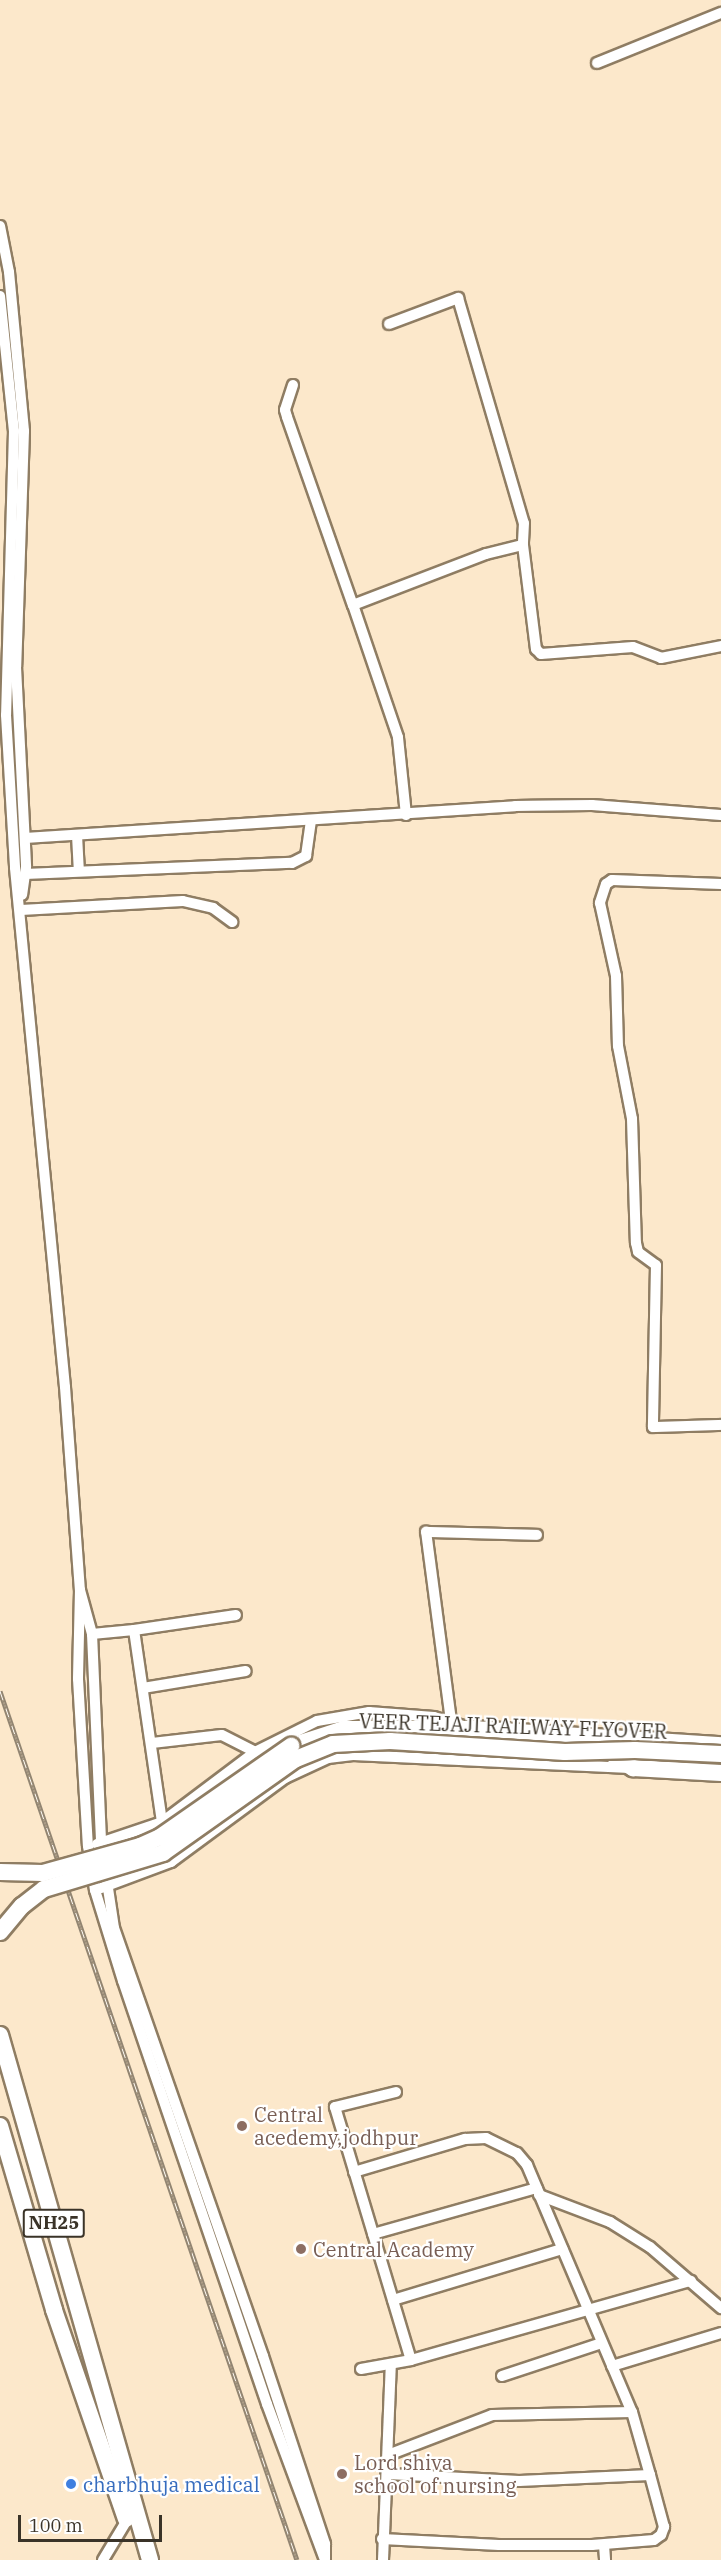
<!DOCTYPE html>
<html>
<head>
<meta charset="utf-8">
<style>
	body { margin:0 }
	#map { position:relative; width:721px; height:2560px; overflow:hidden; background:#fce8cb; font-family:"IBM Plex Serif",serif }
	div>[style] { position:absolute }
	.roads { filter:drop-shadow(2px 0 #8f7d63) drop-shadow(-2px 0 #8f7d63) drop-shadow(0 2px #8f7d63) drop-shadow(0 -2px #8f7d63) }
	.street>* { height:10px; margin:-5px; padding:0 5px; transform-origin:5px; border-radius:5px; background:#fff }
	.primary>* { height:16px; margin:-8px; padding:0 8px; transform-origin:8px; border-radius:8px; background:#fff }
	.rail>* { height:5px; margin-top:-2.5px; transform-origin:0; background:repeating-linear-gradient(90deg,#fff 0 9px,#928572 0 18px); box-sizing:border-box; border-block:2px solid #928572 }
	.bridges { filter:drop-shadow(2px 0 #8f7d63) drop-shadow(-2px 0 #8f7d63) drop-shadow(0 2px #8f7d63) drop-shadow(0 -2px #8f7d63) }
	.primary-bridge>* { height:16px; margin:-8px; padding:0 8px; transform-origin:8px; border-radius:8px; background:#fff }
	.dots>* { width:16px; height:16px; translate:-50% -50%; box-sizing:border-box; border:3px solid #fff; border-radius:50% }
	span { translate:-50% -50%; white-space:nowrap; text-align:center; line-height:1.15; -webkit-text-stroke:4.5px #fff; paint-order:stroke }
	.shield-label span { padding:2px 4px; background:#fff; border:2px solid; border-radius:4px; -webkit-text-stroke-width:0 }
	.shield-label { font-size:18px; color:#3a3328; font-weight:700 }
	.street-label { font-size:20px; color:#3a3328 }
	.education-label { font-size:20px; color:#785e54 }
	.left { translate:0 -50%; text-align:left }
	.shop-label { font-size:20px; color:#366cbe }
	.scale { position:absolute; left:18px; top:2515px; width:144px; height:27px; box-sizing:border-box; border:3px solid #3a3328; border-top:0; padding-left:8px; font-size:18px; line-height:21px; white-space:nowrap; color:#3a3328; -webkit-text-stroke:4px #fff; paint-order:stroke }
</style>
</head>
<body>
<div id="map">
	<div class="roads">
		<div class="street">
			<i style="left:597px;top:63px;width:134px;rotate:-22deg"></i>
			<i style="left:0;top:226px;width:47px;rotate:78.9deg"></i>
			<i style="left:9px;top:272px;width:160px;rotate:84.6deg"></i>
			<i style="left:24px;top:431px;width:236px;rotate:91.9deg"></i>
			<i style="left:16px;top:667px;width:200px;rotate:87.1deg"></i>
			<i style="left:26px;top:867px;width:28px;rotate:98deg"></i>
			<i style="left:0;top:296px;width:136px;rotate:84.1deg"></i>
			<i style="left:14px;top:431px;width:284px;rotate:91.6deg"></i>
			<i style="left:6px;top:715px;width:153px;rotate:86.6deg"></i>
			<i style="left:15px;top:868px;width:521px;rotate:84.5deg"></i>
			<i style="left:65px;top:1387px;width:204px;rotate:85.8deg"></i>
			<i style="left:80px;top:1590px;width:89px;rotate:91.3deg"></i>
			<i style="left:78px;top:1679px;width:167px;rotate:86.6deg"></i>
			<i style="left:88px;top:1846px;width:45px;rotate:81deg"></i>
			<i style="left:95px;top:1890px;width:95px;rotate:72.9deg"></i>
			<i style="left:123px;top:1981px;width:447px;rotate:71.2deg"></i>
			<i style="left:267px;top:2404px;width:166px;rotate:69.6deg"></i>
			<i style="left:389px;top:324px;width:74px;rotate:-20.6deg"></i>
			<i style="left:458px;top:298px;width:234px;rotate:73.7deg"></i>
			<i style="left:524px;top:523px;width:22px;rotate:93deg"></i>
			<i style="left:293px;top:385px;width:26px;rotate:108deg"></i>
			<i style="left:285px;top:410px;width:7px;rotate:74deg"></i>
			<i style="left:287px;top:417px;width:199px;rotate:70.7deg"></i>
			<i style="left:406px;top:815px;width:78px;rotate:-95.9deg"></i>
			<i style="left:398px;top:737px;width:139px;rotate:-108.8deg"></i>
			<i style="left:353px;top:605px;width:142px;rotate:-21deg"></i>
			<i style="left:486px;top:554px;width:38px;rotate:-14deg"></i>
			<i style="left:523px;top:545px;width:105px;rotate:82.9deg"></i>
			<i style="left:536px;top:649px;width:7px;rotate:45deg"></i>
			<i style="left:541px;top:654px;width:92px;rotate:-4.4deg"></i>
			<i style="left:633px;top:647px;width:30px;rotate:21deg"></i>
			<i style="left:661px;top:658px;width:61px;rotate:-11.3deg"></i>
			<i style="left:77px;top:835px;width:35px;rotate:87deg"></i>
			<i style="left:25px;top:838px;width:491px;rotate:-3.7deg"></i>
			<i style="left:515px;top:806px;width:77px;rotate:-0.7deg"></i>
			<i style="left:592px;top:805px;width:129px;rotate:4.4deg"></i>
			<i style="left:25px;top:874px;width:267px;rotate:-2.4deg"></i>
			<i style="left:292px;top:863px;width:16px;rotate:-27deg"></i>
			<i style="left:306px;top:856px;width:34px;rotate:-82deg"></i>
			<i style="left:721px;top:884px;width:109px;rotate:-177.9deg"></i>
			<i style="left:612px;top:880px;width:7px;rotate:146deg"></i>
			<i style="left:606px;top:884px;width:20px;rotate:108deg"></i>
			<i style="left:600px;top:903px;width:75px;rotate:77.6deg"></i>
			<i style="left:616px;top:976px;width:70px;rotate:88.4deg"></i>
			<i style="left:618px;top:1046px;width:74px;rotate:79.1deg"></i>
			<i style="left:632px;top:1119px;width:124px;rotate:88.2deg"></i>
			<i style="left:636px;top:1243px;width:9px;rotate:77deg"></i>
			<i style="left:638px;top:1252px;width:22px;rotate:36deg"></i>
			<i style="left:656px;top:1265px;width:162px;rotate:91.1deg"></i>
			<i style="left:653px;top:1427px;width:68px;rotate:-1.7deg"></i>
			<i style="left:21px;top:910px;width:162px;rotate:-3.2deg"></i>
			<i style="left:183px;top:901px;width:31px;rotate:13deg"></i>
			<i style="left:213px;top:908px;width:24px;rotate:36deg"></i>
			<i style="left:80px;top:1590px;width:46px;rotate:74.7deg"></i>
			<i style="left:92px;top:1634px;width:208px;rotate:87.5deg"></i>
			<i style="left:101px;top:1842px;width:87px;rotate:81.4deg"></i>
			<i style="left:114px;top:1928px;width:453px;rotate:70.8deg"></i>
			<i style="left:263px;top:2356px;width:198px;rotate:71.7deg"></i>
			<i style="left:325px;top:2544px;width:15px;rotate:90deg"></i>
			<i style="left:134px;top:1630px;width:103px;rotate:-8.4deg"></i>
			<i style="left:92px;top:1634px;width:42px;rotate:-5.4deg"></i>
			<i style="left:134px;top:1630px;width:194px;rotate:81.7deg"></i>
			<i style="left:143px;top:1688px;width:104px;rotate:-9.4deg"></i>
			<i style="left:451px;top:1721px;width:191px;rotate:-97.5deg"></i>
			<i style="left:426px;top:1532px;width:111px;rotate:1.5deg"></i>
			<i style="left:152px;top:1743px;width:70px;rotate:-6.5deg"></i>
			<i style="left:222px;top:1735px;width:37px;rotate:27deg"></i>
			<i style="left:97px;top:1844px;width:69px;rotate:-18.7deg"></i>
			<i style="left:162px;top:1822px;width:116px;rotate:-37deg"></i>
			<i style="left:255px;top:1752px;width:69px;rotate:-26.6deg"></i>
			<i style="left:317px;top:1721px;width:53px;rotate:-9.8deg"></i>
			<i style="left:369px;top:1712px;width:65px;rotate:4.4deg"></i>
			<i style="left:434px;top:1717px;width:31px;rotate:17deg"></i>
			<i style="left:101px;top:1888px;width:75px;rotate:-20.4deg"></i>
			<i style="left:171px;top:1862px;width:142px;rotate:-36.4deg"></i>
			<i style="left:285px;top:1778px;width:47px;rotate:-24.9deg"></i>
			<i style="left:328px;top:1758px;width:25px;rotate:-7deg"></i>
			<i style="left:353px;top:1755px;width:277px;rotate:2.7deg"></i>
			<i style="left:396px;top:2092px;width:63px;rotate:166.2deg"></i>
			<i style="left:335px;top:2107px;width:264px;rotate:73.3deg"></i>
			<i style="left:354px;top:2172px;width:116px;rotate:-16.6deg"></i>
			<i style="left:465px;top:2139px;width:21px;rotate:-3deg"></i>
			<i style="left:486px;top:2138px;width:34px;rotate:26deg"></i>
			<i style="left:517px;top:2153px;width:16px;rotate:50deg"></i>
			<i style="left:527px;top:2165px;width:268px;rotate:67deg"></i>
			<i style="left:632px;top:2412px;width:66px;rotate:74.1deg"></i>
			<i style="left:650px;top:2475px;width:131px;rotate:177.4deg"></i>
			<i style="left:519px;top:2481px;width:131px;rotate:-176.9deg"></i>
			<i style="left:539px;top:2195px;width:76px;rotate:20.8deg"></i>
			<i style="left:610px;top:2222px;width:47px;rotate:32deg"></i>
			<i style="left:650px;top:2247px;width:94px;rotate:40.7deg"></i>
			<i style="left:373px;top:2234px;width:170px;rotate:-15.7deg"></i>
			<i style="left:393px;top:2300px;width:177px;rotate:-16.8deg"></i>
			<i style="left:612px;top:2366px;width:114px;rotate:-16.8deg"></i>
			<i style="left:361px;top:2369px;width:51px;rotate:-10.2deg"></i>
			<i style="left:411px;top:2360px;width:291px;rotate:-15.8deg"></i>
			<i style="left:502px;top:2376px;width:105px;rotate:-18.3deg"></i>
			<i style="left:388px;top:2455px;width:111px;rotate:-21deg"></i>
			<i style="left:492px;top:2415px;width:140px;rotate:-1.2deg"></i>
			<i style="left:382px;top:2539px;width:117px;rotate:2.9deg"></i>
			<i style="left:499px;top:2545px;width:93px"></i>
			<i style="left:592px;top:2545px;width:62px;rotate:-4.6deg"></i>
			<i style="left:654px;top:2540px;width:9px;rotate:-36deg"></i>
			<i style="left:661px;top:2535px;width:9px;rotate:-69deg"></i>
			<i style="left:664px;top:2527px;width:54px;rotate:-105.1deg"></i>
			<i style="left:604px;top:2545px;width:15px;rotate:86deg"></i>
			<i style="left:103px;top:2560px;width:47px;rotate:-59deg"></i>
			<i style="left:383px;top:2560px;width:196px;rotate:-87.7deg"></i>
		</div>
		<div class="primary">
			<i style="left:291px;top:1746px;width:56px;rotate:-17.8deg"></i>
			<i style="left:344px;top:1729px;width:128px"></i>
			<i style="left:472px;top:1729px;width:250px;rotate:3.7deg"></i>
			<i style="left:600px;top:1746px;width:40px;rotate:34deg"></i>
			<i style="left:633px;top:1768px;width:88px;rotate:3.3deg"></i>
			<i style="left:0;top:2035px;width:546px;rotate:74.05deg"></i>
			<i style="left:0;top:2126px;width:192px;rotate:73.6deg"></i>
			<i style="left:54px;top:2310px;width:221px;rotate:71deg"></i>
		</div>
	</div>
	<div class="rail">
		<i style="left:0;top:1691px;width:918px;rotate:71.13deg"></i>
	</div>
	<div class="bridges">
		<div class="primary-bridge">
			<i style="left:0;top:1872px;width:43px;rotate:1.3deg"></i>
			<i style="left:43px;top:1873px;width:101px;rotate:-15.6deg"></i>
			<i style="left:140px;top:1846px;width:22px;rotate:-24deg"></i>
			<i style="left:160px;top:1837px;width:160px;rotate:-34.8deg"></i>
			<i style="left:0;top:1932px;width:34px;rotate:-50deg"></i>
			<i style="left:22px;top:1906px;width:28px;rotate:-38deg"></i>
			<i style="left:44px;top:1889px;width:124px;rotate:-16.8deg"></i>
			<i style="left:163px;top:1853px;width:163px;rotate:-35.3deg"></i>
			<i style="left:296px;top:1759px;width:40px;rotate:-22deg"></i>
			<i style="left:333px;top:1744px;width:57px;rotate:-3deg"></i>
			<i style="left:390px;top:1741px;width:175px;rotate:3.6deg"></i>
			<i style="left:565px;top:1752px;width:70px;rotate:-1.6deg"></i>
			<i style="left:635px;top:1750px;width:86px;rotate:2.7deg"></i>
		</div>
	</div>
	<div class="dots">
		<i style="left:242px;top:2126px;background:#8d6e63"></i>
		<i style="left:301px;top:2249px;background:#8d6e63"></i>
		<i style="left:342px;top:2474px;background:#8d6e63"></i>
		<i style="left:71px;top:2484px;background:#3f7fe0"></i>
	</div>
	<div class="shield-label">
		<span style="left:54px;top:2223px">NH25</span>
	</div>
	<div class="street-label">
		<span style="left:513px;top:1726px;rotate:2deg">VEER TEJAJI RAILWAY FLYOVER</span>
	</div>
	<div class="education-label">
		<span class="left" style="left:254px;top:2126px">Central<br>acedemy,jodhpur</span>
		<span class="left" style="left:313px;top:2249px">Central Academy</span>
		<span class="left" style="left:354px;top:2474px">Lord shiva<br>school of nursing</span>
	</div>
	<div class="shop-label">
		<span class="left" style="left:83px;top:2484px">charbhuja medical</span>
	</div>
	<div class="scale">100 m</div>
</div>
</body>
</html>
